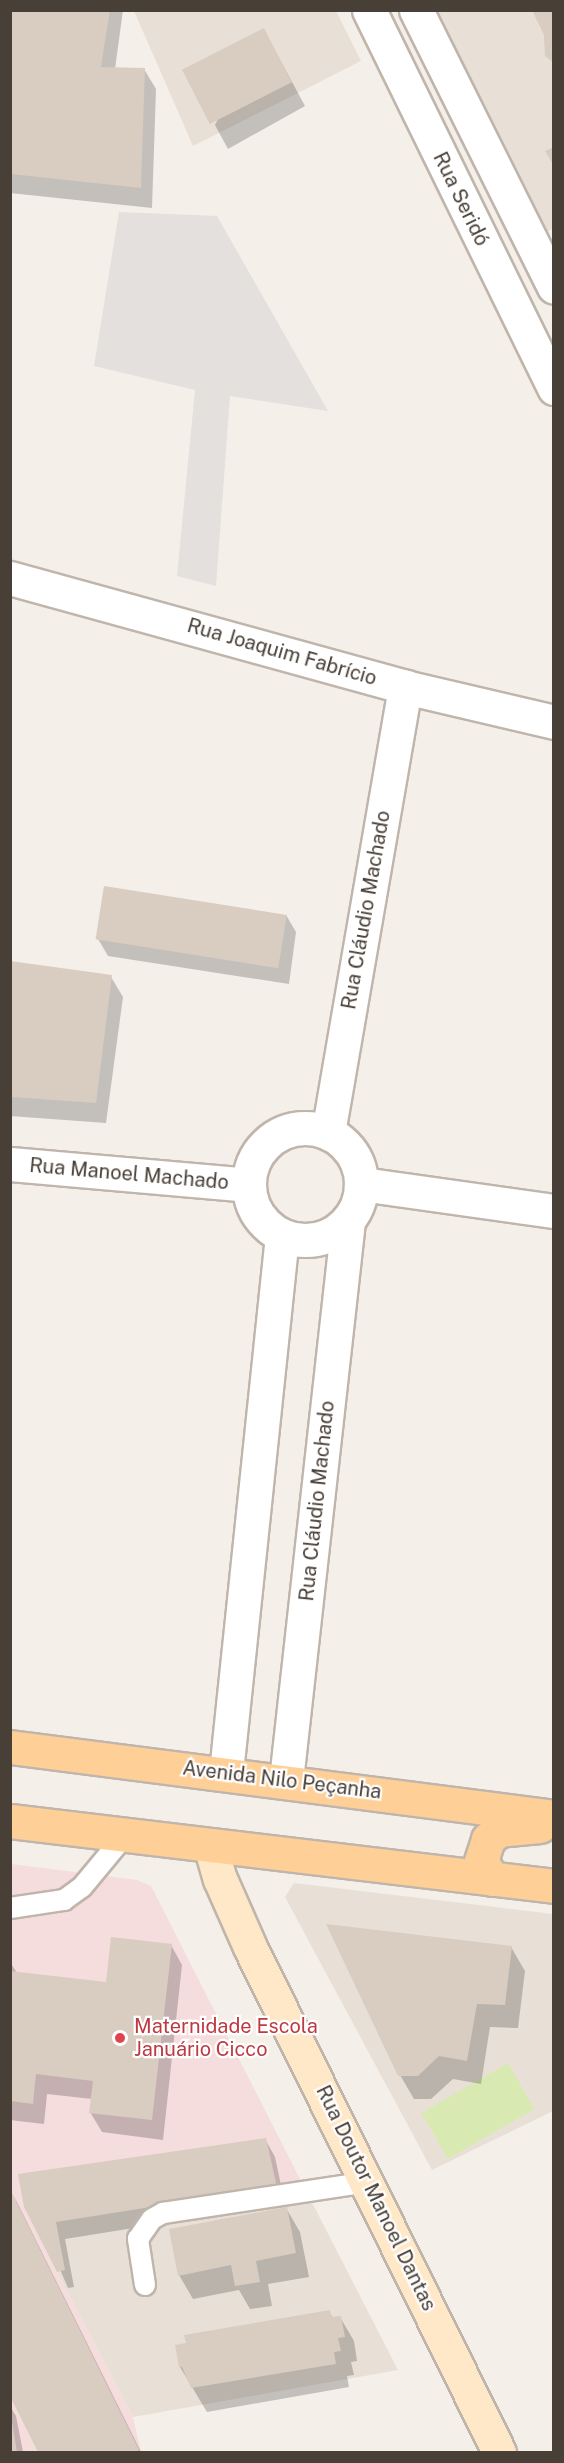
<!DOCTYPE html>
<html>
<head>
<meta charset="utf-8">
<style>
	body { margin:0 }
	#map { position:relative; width:564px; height:2463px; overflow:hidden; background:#f4efe9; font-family:"Public Sans",sans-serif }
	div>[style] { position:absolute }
	.residential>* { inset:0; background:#e8e0d7 }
	.medical>* { inset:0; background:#f5dcdd }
	.green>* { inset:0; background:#d9e9b2; transform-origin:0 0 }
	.parking>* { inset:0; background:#e3e0dd }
	.shadow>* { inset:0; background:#0003 }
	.building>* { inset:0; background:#d9ccc1; transform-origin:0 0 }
	.roads { filter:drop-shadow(2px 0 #c0b5ab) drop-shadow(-2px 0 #c0b5ab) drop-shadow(0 2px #c0b5ab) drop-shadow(0 -2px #c0b5ab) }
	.lane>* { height:20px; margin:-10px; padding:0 10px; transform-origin:10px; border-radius:10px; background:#fff }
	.street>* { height:33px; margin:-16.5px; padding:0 16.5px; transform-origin:16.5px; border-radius:16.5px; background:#fff }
	.street>.ring { margin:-16.5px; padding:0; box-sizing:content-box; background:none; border:33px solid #fff; border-radius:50% }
	.secondary>* { height:33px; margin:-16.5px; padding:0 16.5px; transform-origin:16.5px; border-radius:16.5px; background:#ffe8c8 }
	.primary>* { height:33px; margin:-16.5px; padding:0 16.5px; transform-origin:16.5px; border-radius:16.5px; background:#fed098 }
	.dots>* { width:16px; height:16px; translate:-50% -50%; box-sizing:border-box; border:3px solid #fff; border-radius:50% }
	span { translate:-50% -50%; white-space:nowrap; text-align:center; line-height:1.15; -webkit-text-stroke:4.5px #fff; paint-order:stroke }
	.street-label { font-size:20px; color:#483f37 }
	.health-label { font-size:20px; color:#be3a42 }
	.left { translate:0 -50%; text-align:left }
	.frame { position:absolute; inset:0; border:12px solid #483f37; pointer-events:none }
</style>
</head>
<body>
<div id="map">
	<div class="residential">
		<i style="clip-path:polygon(134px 11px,336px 11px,361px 61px,193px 146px)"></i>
		<i style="clip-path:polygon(431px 11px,553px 11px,554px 228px,545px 233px)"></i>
		<i style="clip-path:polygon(294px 1883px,553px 1914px,553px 2111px,432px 2170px,285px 1897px)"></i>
		<i style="clip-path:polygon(302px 2183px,398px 2370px,133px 2417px,57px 2272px,64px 2270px,56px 2222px)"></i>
	</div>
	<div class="medical">
		<i style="clip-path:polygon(11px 1864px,137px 1880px,151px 1886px,302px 2183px,56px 2222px,65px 2270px,57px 2272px,133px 2417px,141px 2452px,11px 2452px)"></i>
	</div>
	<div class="green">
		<i style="left:508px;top:2063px;width:53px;height:100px;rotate:60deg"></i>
	</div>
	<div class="parking">
		<i style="clip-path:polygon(119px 212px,217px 216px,328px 411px,230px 396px,216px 586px,177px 576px,195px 390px,94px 366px)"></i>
	</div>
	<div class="shadow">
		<i style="clip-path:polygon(10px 10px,123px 10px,115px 69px,144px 69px,156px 89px,152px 208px,10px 193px)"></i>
		<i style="clip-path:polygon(264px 30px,305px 106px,228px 149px,215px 125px)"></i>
		<i style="clip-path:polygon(286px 915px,296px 932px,289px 984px,108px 956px,98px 939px)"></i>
		<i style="clip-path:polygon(10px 963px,111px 977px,123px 997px,106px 1123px,10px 1116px)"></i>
		<i style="clip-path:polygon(171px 1945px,182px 1965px,163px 2140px,102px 2132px,90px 2112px,92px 2099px,47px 2094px,44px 2124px,10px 2120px,10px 1962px,17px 1973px,107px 1984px)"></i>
		<i style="clip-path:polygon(511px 1947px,525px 1971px,518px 2028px,490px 2027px,481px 2084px,453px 2079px,431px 2099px,414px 2099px,400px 2075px)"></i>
		<i style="clip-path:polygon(265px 2139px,275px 2157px,285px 2204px,65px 2239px,74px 2287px,68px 2288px,20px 2176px)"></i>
		<i style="clip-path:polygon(10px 2191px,17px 2202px,141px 2452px,40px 2452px,10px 2393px)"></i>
		<i style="clip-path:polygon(286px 2208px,300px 2232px,309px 2277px,268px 2284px,272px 2306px,250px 2309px,239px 2290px,193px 2299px,179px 2275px)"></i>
		<i style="clip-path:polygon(329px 2312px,333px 2318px,340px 2317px,354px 2341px,357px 2361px,351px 2362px,354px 2375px,347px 2376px,349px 2387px,207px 2412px,180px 2367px)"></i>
		<i style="clip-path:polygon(10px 2406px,16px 2416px,23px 2452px,10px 2452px)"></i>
	</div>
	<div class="building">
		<i style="clip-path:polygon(10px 10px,110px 10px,101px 67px,145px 68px,141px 188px,10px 174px)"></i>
		<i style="clip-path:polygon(532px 10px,554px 10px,554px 63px,545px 56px,544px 35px)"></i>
		<i style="left:264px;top:28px;width:61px;height:92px;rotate:63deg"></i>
		<i style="clip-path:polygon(554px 147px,554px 166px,545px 151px)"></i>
		<i style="left:104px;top:886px;width:185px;height:54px;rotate:9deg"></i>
		<i style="clip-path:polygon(10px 961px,112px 975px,96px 1103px,10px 1097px)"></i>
		<i style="clip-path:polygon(326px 1924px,512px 1946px,505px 2005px,477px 2004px,467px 2061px,439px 2056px,418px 2076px,398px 2076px)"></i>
		<i style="clip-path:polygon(111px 1937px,172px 1944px,152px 2120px,89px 2113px,93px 2081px,36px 2074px,33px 2104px,10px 2101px,10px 1971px,106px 1982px)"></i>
		<i style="clip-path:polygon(266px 2138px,277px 2187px,56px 2222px,65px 2270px,57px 2272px,24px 2207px,18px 2174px)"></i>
		<i style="clip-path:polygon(10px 2189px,139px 2450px,135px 2452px,38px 2452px,10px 2396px)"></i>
		<i style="clip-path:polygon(287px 2207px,296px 2253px,256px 2261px,260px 2282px,235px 2286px,231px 2265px,178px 2276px,169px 2229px)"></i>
		<i style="clip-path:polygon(330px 2310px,331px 2317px,341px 2316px,345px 2337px,338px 2338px,341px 2351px,334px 2352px,336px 2364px,191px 2388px,182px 2367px,179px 2367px,175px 2345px,186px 2343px,184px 2335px)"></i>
		<i style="clip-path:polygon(12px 2422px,17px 2452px,10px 2452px)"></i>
	</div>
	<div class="roads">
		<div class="lane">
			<i style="left:10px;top:1908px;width:55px;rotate:-8.4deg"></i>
			<i style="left:64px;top:1900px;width:22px;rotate:-36deg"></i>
			<i style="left:82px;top:1887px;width:69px;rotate:-50.3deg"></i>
			<i style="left:145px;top:2285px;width:47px;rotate:-98.7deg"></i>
			<i style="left:138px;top:2239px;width:24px;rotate:-55deg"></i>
			<i style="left:152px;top:2219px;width:13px;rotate:-29deg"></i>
			<i style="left:163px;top:2213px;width:207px;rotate:-8.6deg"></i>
		</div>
		<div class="street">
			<i style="left:369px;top:10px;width:421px;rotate:63.9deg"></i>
			<i style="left:416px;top:10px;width:309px;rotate:63.5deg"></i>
			<i style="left:10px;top:578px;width:410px;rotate:15.4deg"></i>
			<i style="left:405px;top:687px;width:153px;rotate:13.2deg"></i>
			<i class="ring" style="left:249px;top:1128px;width:79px;height:79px"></i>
			<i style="left:328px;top:1133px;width:453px;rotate:-80.2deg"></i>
			<i style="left:10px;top:1164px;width:239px;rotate:5deg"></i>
			<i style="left:361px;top:1184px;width:195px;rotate:8deg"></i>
			<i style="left:226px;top:1772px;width:539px;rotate:-84.04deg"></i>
			<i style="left:286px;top:1780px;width:562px;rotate:-83.67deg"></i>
		</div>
		<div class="secondary">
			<i style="left:210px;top:1845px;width:35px;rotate:74deg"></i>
			<i style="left:220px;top:1879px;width:74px;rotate:66.2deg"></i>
			<i style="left:250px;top:1947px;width:563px;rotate:63.75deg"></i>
		</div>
		<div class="primary">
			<i style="left:10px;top:1747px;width:548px;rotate:7.33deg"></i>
			<i style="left:10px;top:1821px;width:548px;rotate:6.81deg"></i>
			<i style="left:492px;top:1879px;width:21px;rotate:-121deg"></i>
			<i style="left:481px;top:1861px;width:23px;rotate:-72deg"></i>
			<i style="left:488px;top:1839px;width:14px;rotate:-39deg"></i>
			<i style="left:499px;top:1830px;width:41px;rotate:-5.6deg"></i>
		</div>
	</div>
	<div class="dots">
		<i style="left:120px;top:2038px;background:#e0444e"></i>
	</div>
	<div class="street-label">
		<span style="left:461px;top:199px;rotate:64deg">Rua Seridó</span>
		<span style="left:282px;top:652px;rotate:16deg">Rua Joaquim Fabrício</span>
		<span style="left:366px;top:910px;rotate:-80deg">Rua Cláudio Machado</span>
		<span style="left:129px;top:1174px;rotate:5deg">Rua Manoel Machado</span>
		<span style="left:317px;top:1501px;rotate:-84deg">Rua Cláudio Machado</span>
		<span style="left:282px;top:1780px;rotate:7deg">Avenida Nilo Peçanha</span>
		<span style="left:376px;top:2198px;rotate:64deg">Rua Doutor Manoel Dantas</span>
	</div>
	<div class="health-label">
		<span class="left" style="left:134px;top:2038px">Maternidade Escola<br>Januário Cicco</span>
	</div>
	<div class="frame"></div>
</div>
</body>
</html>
